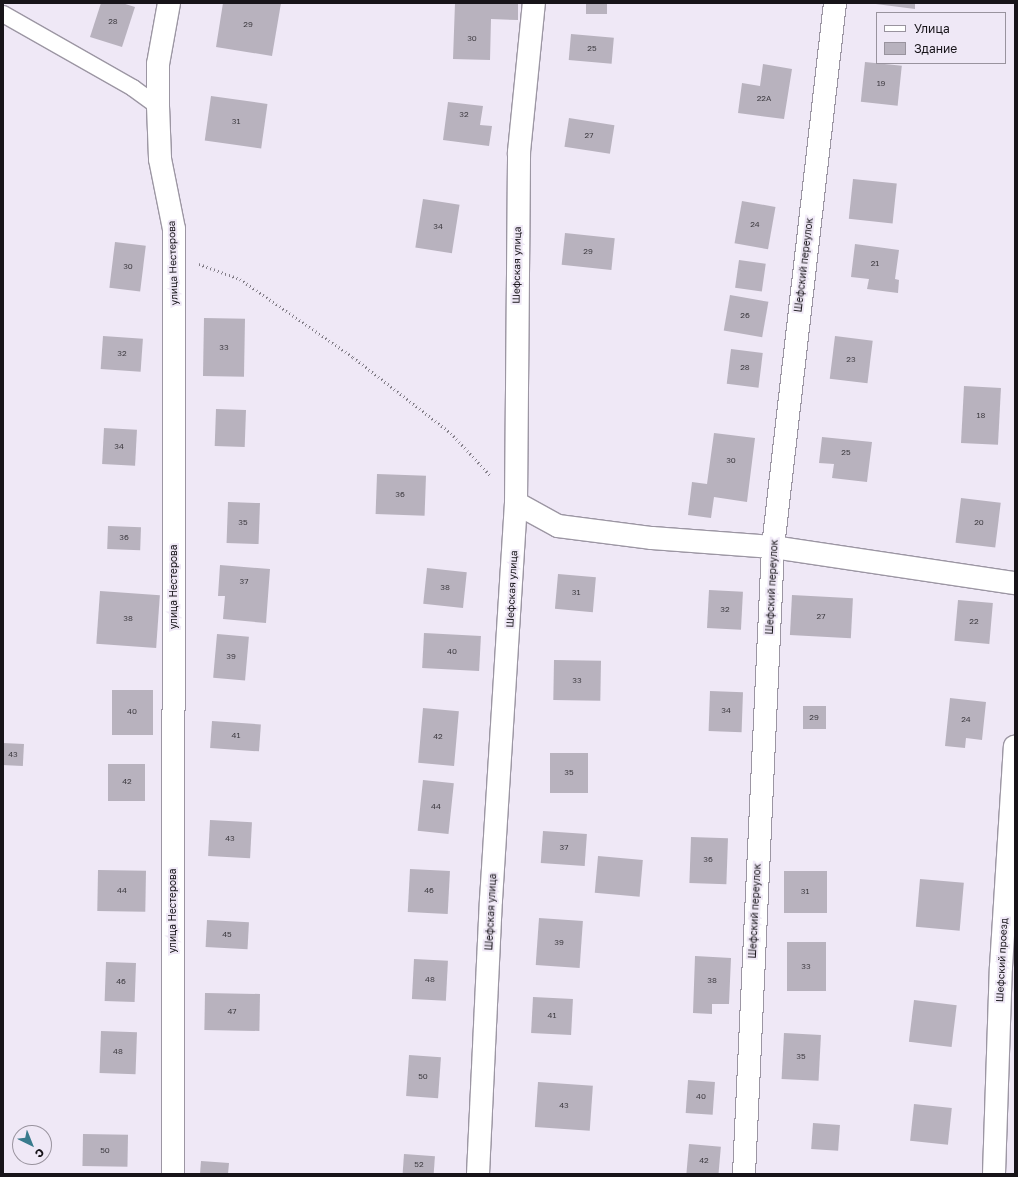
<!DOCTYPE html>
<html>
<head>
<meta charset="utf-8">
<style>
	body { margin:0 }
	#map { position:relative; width:1018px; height:1177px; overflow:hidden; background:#efe8f6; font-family:"Golos Text",sans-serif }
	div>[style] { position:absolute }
	.building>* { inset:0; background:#b8b2be; transform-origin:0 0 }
	.path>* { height:2.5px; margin-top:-1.25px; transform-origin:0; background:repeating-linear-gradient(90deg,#847f89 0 1px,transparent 0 4px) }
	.roads { filter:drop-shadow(1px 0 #9c96a3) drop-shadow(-1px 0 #9c96a3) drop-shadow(0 1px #9c96a3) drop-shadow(0 -1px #9c96a3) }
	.service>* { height:16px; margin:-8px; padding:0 8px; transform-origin:8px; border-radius:8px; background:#fff }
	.minor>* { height:22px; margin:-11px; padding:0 11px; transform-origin:11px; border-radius:11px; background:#fff }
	span { translate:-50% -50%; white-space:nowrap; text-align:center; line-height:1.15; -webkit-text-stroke:4px #efe8f6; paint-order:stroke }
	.number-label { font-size:8px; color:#3f3c42 }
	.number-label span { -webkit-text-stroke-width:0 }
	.street-label { font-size:10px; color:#171419 }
	.frame { position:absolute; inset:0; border:4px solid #171419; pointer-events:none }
	.legend { position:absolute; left:876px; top:12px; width:130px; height:52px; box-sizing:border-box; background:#efe8f6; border:1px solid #99939e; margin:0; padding:5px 7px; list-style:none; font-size:12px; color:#171419 }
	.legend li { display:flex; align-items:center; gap:8px; height:20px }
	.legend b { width:20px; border:1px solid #99939e }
	.north { position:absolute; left:12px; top:1125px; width:40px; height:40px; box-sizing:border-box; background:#efe8f6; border:1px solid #99939e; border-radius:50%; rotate:137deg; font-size:11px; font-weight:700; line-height:16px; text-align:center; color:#171419 }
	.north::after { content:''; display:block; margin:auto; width:14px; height:18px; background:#397b8d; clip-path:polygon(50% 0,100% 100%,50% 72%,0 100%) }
</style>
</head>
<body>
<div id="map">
	<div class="building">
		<i style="clip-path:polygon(101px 3px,122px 3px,135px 7px,122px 47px,90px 37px)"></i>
		<i style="clip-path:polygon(223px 3px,281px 3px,272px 56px,216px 47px)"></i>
		<i style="clip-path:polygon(455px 3px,518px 3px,518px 20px,491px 19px,490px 60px,453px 59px)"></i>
		<i style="left:586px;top:3px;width:21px;height:11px"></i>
		<i style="clip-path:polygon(868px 3px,915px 3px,915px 9px)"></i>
		<i style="left:571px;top:34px;width:43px;height:26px;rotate:5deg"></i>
		<i style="left:865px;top:62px;width:37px;height:40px;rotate:6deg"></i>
		<i style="clip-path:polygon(763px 64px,792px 69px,784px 119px,738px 113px,742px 83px,760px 86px)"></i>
		<i style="left:211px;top:96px;width:57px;height:45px;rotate:8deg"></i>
		<i style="clip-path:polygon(448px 102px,483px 106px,480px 125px,492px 126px,489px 146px,443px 140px)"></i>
		<i style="left:569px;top:118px;width:46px;height:29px;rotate:9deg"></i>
		<i style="left:853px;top:179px;width:44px;height:40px;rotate:6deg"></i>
		<i style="left:423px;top:199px;width:37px;height:49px;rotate:9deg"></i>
		<i style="left:742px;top:201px;width:34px;height:43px;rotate:10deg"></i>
		<i style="left:565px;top:233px;width:50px;height:32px;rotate:6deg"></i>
		<i style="left:115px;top:242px;width:31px;height:46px;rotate:7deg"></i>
		<i style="clip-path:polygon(855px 244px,899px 250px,895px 279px,899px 280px,898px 293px,867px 289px,869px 279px,851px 277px)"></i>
		<i style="left:739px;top:260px;width:27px;height:28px;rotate:8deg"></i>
		<i style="left:730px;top:295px;width:39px;height:36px;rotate:10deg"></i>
		<i style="left:204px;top:318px;width:41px;height:58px;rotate:1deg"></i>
		<i style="left:103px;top:336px;width:40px;height:33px;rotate:4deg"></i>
		<i style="left:835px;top:336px;width:38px;height:43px;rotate:7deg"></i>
		<i style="left:731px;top:349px;width:32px;height:35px;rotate:7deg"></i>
		<i style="left:964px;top:386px;width:37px;height:57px;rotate:3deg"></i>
		<i style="left:216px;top:409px;width:30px;height:37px;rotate:2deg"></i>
		<i style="left:104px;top:428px;width:33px;height:36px;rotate:3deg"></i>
		<i style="clip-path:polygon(714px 433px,755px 438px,747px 502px,714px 497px,711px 518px,688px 515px,692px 482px,707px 484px)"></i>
		<i style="clip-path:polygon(822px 437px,872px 442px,867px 482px,832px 478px,834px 464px,819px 463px)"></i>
		<i style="left:377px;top:474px;width:49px;height:40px;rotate:2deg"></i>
		<i style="left:961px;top:498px;width:40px;height:45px;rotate:7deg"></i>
		<i style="left:228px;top:502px;width:32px;height:41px;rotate:2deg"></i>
		<i style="left:108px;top:526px;width:33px;height:23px;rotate:2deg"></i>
		<i style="clip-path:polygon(220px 565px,270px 569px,266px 623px,223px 619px,225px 596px,218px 596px)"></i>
		<i style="left:427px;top:568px;width:40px;height:36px;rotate:6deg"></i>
		<i style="left:558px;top:574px;width:38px;height:35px;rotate:5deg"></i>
		<i style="left:709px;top:590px;width:34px;height:38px;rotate:3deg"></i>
		<i style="left:100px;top:591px;width:60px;height:53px;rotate:4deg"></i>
		<i style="left:792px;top:595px;width:61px;height:40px;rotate:3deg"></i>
		<i style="left:958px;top:600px;width:35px;height:41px;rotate:5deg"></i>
		<i style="left:424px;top:633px;width:57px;height:35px;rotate:3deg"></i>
		<i style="left:217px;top:634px;width:32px;height:44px;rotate:5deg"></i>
		<i style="left:554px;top:660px;width:47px;height:40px;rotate:1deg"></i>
		<i style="left:112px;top:690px;width:41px;height:45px"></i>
		<i style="left:710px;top:691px;width:33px;height:40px;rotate:2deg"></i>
		<i style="clip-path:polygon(950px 698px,986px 702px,982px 740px,966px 738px,965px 748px,945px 746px)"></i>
		<i style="left:803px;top:706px;width:23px;height:23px"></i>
		<i style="left:423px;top:708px;width:36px;height:55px;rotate:5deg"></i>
		<i style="left:212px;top:721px;width:49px;height:27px;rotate:4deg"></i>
		<i style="left:3px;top:743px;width:21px;height:22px;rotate:3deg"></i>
		<i style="left:550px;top:753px;width:38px;height:40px"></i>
		<i style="left:108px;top:764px;width:37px;height:37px"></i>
		<i style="left:423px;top:780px;width:31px;height:51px;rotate:6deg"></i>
		<i style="left:210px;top:820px;width:42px;height:36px;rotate:3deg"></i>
		<i style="left:543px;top:831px;width:44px;height:32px;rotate:4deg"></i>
		<i style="left:691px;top:837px;width:37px;height:46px;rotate:2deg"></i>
		<i style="left:598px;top:856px;width:45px;height:37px;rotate:5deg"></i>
		<i style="left:410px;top:869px;width:40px;height:43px;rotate:3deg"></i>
		<i style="left:98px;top:870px;width:48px;height:41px;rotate:1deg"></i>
		<i style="left:784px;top:871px;width:43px;height:42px"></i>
		<i style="left:920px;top:879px;width:44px;height:48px;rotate:5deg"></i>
		<i style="left:539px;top:918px;width:44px;height:47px;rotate:4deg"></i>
		<i style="left:207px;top:920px;width:42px;height:27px;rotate:3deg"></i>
		<i style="left:787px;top:942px;width:39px;height:49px"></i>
		<i style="clip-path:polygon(695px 956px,731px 958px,729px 1004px,712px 1004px,712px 1014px,693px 1013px)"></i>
		<i style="left:414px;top:959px;width:34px;height:40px;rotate:3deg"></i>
		<i style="left:106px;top:962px;width:30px;height:39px;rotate:2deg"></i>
		<i style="left:205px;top:993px;width:55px;height:37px;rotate:1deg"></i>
		<i style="left:533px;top:997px;width:40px;height:36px;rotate:3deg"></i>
		<i style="left:914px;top:1000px;width:43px;height:42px;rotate:7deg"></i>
		<i style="left:101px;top:1031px;width:36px;height:42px;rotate:2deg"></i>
		<i style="left:784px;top:1033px;width:37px;height:46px;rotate:3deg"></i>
		<i style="left:409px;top:1055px;width:32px;height:41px;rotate:4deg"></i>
		<i style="left:688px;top:1080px;width:27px;height:33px;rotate:4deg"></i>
		<i style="left:538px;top:1082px;width:55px;height:45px;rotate:4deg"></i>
		<i style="left:914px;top:1104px;width:38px;height:37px;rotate:6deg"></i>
		<i style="left:813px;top:1123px;width:27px;height:26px;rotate:4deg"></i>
		<i style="left:83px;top:1134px;width:45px;height:32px;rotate:1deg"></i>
		<i style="left:689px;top:1144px;width:32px;height:30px;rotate:5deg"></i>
		<i style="left:404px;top:1154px;width:31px;height:20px;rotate:4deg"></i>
		<i style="clip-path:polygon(201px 1161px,229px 1163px,228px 1174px,200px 1174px)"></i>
	</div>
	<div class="path">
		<i style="left:199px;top:264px;width:44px;rotate:20.1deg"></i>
		<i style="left:240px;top:279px;width:137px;rotate:34.6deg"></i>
		<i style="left:353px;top:357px;width:124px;rotate:37.8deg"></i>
		<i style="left:451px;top:433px;width:59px;rotate:47.1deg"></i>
	</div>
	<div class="roads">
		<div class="service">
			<i style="left:3px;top:14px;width:150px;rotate:29.6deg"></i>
			<i style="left:133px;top:88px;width:31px;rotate:36deg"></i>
		</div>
		<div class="minor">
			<i style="left:169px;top:3px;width:62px;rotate:100.2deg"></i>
			<i style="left:158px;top:64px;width:42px;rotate:90deg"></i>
			<i style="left:158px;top:106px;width:53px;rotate:87.8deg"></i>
			<i style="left:160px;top:159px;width:71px;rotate:78.7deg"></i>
			<i style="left:174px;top:229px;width:25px;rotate:90deg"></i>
			<i style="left:174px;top:254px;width:920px;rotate:90.06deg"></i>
			<i style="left:516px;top:503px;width:48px;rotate:28.7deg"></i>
			<i style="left:558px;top:526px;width:95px;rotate:7.3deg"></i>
			<i style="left:652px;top:538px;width:121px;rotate:4.3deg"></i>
			<i style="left:773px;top:547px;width:245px;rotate:8.5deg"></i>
			<i style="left:478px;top:1174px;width:274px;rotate:-87.3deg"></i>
			<i style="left:491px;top:900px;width:398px;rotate:-86.4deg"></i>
			<i style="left:516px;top:503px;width:351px;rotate:-89.5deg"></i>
			<i style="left:519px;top:152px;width:150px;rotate:-84.3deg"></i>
			<i style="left:744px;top:1174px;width:628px;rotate:-87.35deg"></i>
			<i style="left:773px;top:547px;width:548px;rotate:-83.5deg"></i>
			<i style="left:994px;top:1174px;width:207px;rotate:-88.1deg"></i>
			<i style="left:1001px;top:967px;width:221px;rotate:-86.4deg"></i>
		</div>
	</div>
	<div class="number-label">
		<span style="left:113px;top:22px">28</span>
		<span style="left:248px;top:25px">29</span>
		<span style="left:472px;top:39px">30</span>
		<span style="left:592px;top:49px">25</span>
		<span style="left:881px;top:84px">19</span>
		<span style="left:764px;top:99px">22А</span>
		<span style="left:464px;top:115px">32</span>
		<span style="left:236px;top:122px">31</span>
		<span style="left:589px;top:136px">27</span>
		<span style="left:755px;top:225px">24</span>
		<span style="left:438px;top:227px">34</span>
		<span style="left:588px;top:252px">29</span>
		<span style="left:875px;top:264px">21</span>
		<span style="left:128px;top:267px">30</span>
		<span style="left:745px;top:316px">26</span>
		<span style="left:224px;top:348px">33</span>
		<span style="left:122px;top:354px">32</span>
		<span style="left:851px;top:360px">23</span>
		<span style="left:745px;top:368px">28</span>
		<span style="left:981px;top:416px">18</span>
		<span style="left:119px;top:447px">34</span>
		<span style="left:846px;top:453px">25</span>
		<span style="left:731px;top:461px">30</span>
		<span style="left:400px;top:495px">36</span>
		<span style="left:243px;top:523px">35</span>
		<span style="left:979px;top:523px">20</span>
		<span style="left:124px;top:538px">36</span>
		<span style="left:244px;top:582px">37</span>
		<span style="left:445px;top:588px">38</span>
		<span style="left:576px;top:593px">31</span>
		<span style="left:725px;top:610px">32</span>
		<span style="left:821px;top:617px">27</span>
		<span style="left:128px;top:619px">38</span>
		<span style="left:974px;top:622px">22</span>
		<span style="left:452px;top:652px">40</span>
		<span style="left:231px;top:657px">39</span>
		<span style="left:577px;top:681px">33</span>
		<span style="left:726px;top:711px">34</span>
		<span style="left:132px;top:712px">40</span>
		<span style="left:814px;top:718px">29</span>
		<span style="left:966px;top:720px">24</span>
		<span style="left:236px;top:736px">41</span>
		<span style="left:438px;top:737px">42</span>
		<span style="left:13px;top:755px">43</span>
		<span style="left:569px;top:773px">35</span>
		<span style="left:127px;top:782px">42</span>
		<span style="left:436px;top:807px">44</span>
		<span style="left:230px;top:839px">43</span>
		<span style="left:564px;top:848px">37</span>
		<span style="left:708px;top:860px">36</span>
		<span style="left:122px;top:891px">44</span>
		<span style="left:429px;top:891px">46</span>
		<span style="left:805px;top:892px">31</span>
		<span style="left:227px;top:935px">45</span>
		<span style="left:559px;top:943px">39</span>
		<span style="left:806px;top:967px">33</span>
		<span style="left:430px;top:980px">48</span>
		<span style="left:712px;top:981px">38</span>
		<span style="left:121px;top:982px">46</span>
		<span style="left:232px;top:1012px">47</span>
		<span style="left:552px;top:1016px">41</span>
		<span style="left:118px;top:1052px">48</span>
		<span style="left:801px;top:1057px">35</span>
		<span style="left:423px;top:1077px">50</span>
		<span style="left:701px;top:1097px">40</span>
		<span style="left:564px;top:1106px">43</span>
		<span style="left:105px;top:1151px">50</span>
		<span style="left:704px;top:1161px">42</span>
		<span style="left:419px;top:1165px">52</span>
	</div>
	<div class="street-label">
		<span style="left:173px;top:263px;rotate:-92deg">улица Нестерова</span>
		<span style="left:517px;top:265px;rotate:-89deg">Шефская улица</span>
		<span style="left:804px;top:265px;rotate:-83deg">Шефский переулок</span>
		<span style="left:174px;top:587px;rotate:-90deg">улица Нестерова</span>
		<span style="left:772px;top:587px;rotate:-87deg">Шефский переулок</span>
		<span style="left:512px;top:589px;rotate:-87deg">Шефская улица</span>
		<span style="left:173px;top:911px;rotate:-90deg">улица Нестерова</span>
		<span style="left:755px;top:911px;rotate:-87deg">Шефский переулок</span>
		<span style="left:491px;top:912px;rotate:-87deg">Шефская улица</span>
		<span style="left:1002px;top:960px;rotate:-87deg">Шефский проезд</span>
	</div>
	<div class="frame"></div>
	<ul class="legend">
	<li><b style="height:5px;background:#fff"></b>Улица</li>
	<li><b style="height:11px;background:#b8b2be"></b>Здание</li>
	</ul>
	<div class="north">С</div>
</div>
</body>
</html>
